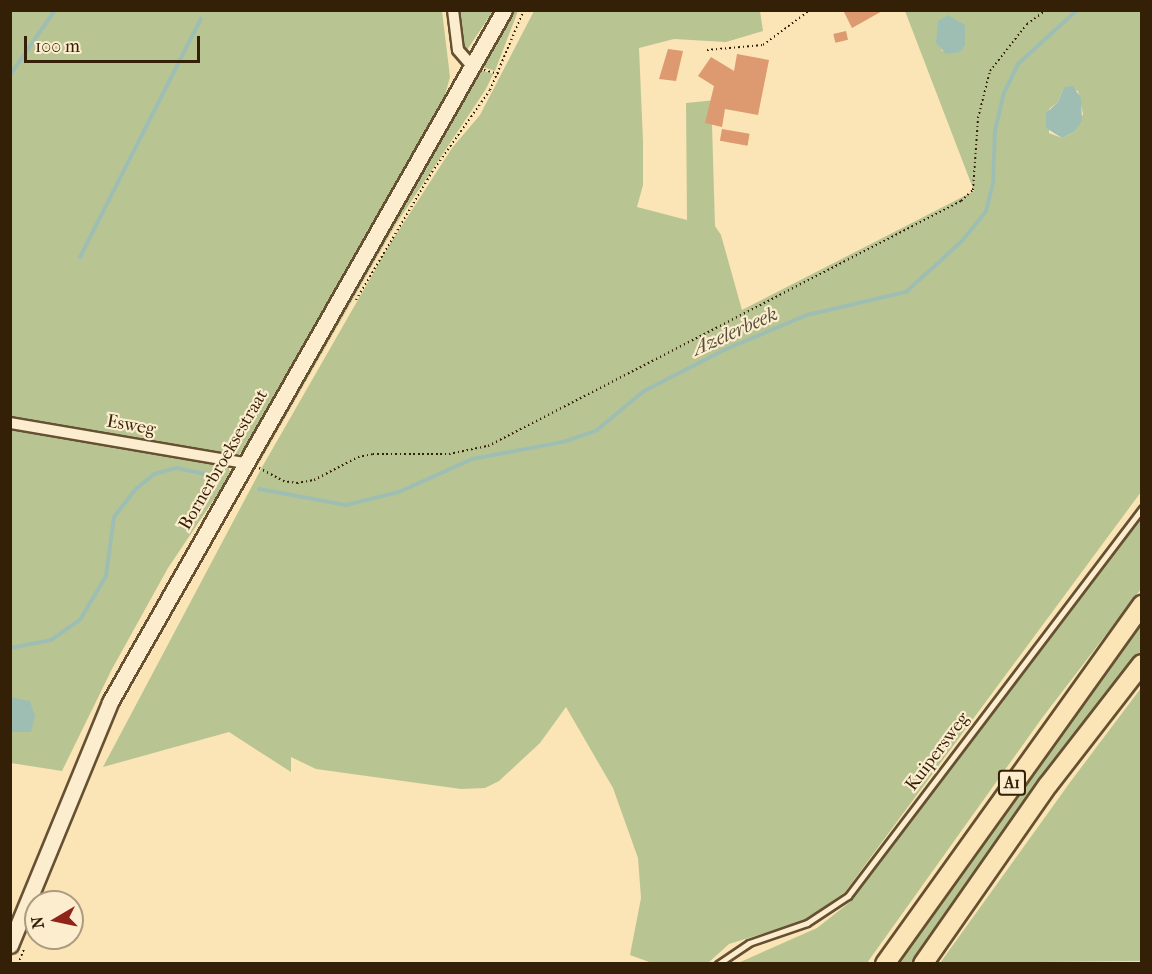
<!DOCTYPE html>
<html>
<head>
<meta charset="utf-8">
<style>
	body { margin:0 }
	#map { position:relative; width:1152px; height:974px; overflow:hidden; background:#fbe4b5; font-family:"IM FELL French Canon",serif }
	div>[style] { position:absolute }
	.green>* { inset:0; background:#b8c592 }
	.water>* { inset:0; background:#9fbeb3 }
	.stream>* { height:4px; margin:-2px; padding:0 2px; transform-origin:2px; border-radius:2px; background:#9fbeb3 }
	.building>* { inset:0; background:#dd996f; transform-origin:0 0 }
	.path>* { height:2px; margin-top:-1px; transform-origin:0; background:repeating-linear-gradient(90deg,#341f07 0 1.5px,transparent 0 4.5px) }
	.roads { filter:drop-shadow(2px 0 #665032) drop-shadow(-2px 0 #665032) drop-shadow(0 2px #665032) drop-shadow(0 -2px #665032) }
	.service>* { height:5px; margin:-2.5px; padding:0 2.5px; transform-origin:2.5px; border-radius:2.5px; background:#fcedcf }
	.minor>* { height:10px; margin:-5px; padding:0 5px; transform-origin:5px; border-radius:5px; background:#fcedcf }
	.secondary>* { height:15px; margin:-7.5px; padding:0 7.5px; transform-origin:7.5px; border-radius:7.5px; background:#fcedcf }
	.motorway>* { height:18px; margin:-9px; padding:0 9px; transform-origin:9px; border-radius:9px; background:#fbe4b5 }
	span { translate:-50% -50%; white-space:nowrap; text-align:center; line-height:1.15; -webkit-text-stroke:4.5px #fcedcf; paint-order:stroke }
	.shield-label span { padding:2px 4px; background:#fcedcf; border:2px solid; border-radius:4px; -webkit-text-stroke-width:0 }
	.shield-label { font-size:16px; color:#341f07; font-weight:700 }
	.street-label { font-size:18px; color:#341f07 }
	.water-label { font-size:20px; color:#544f3b; font-style:italic }
	.frame { position:absolute; inset:0; border:12px solid #341f07; pointer-events:none }
	.north { position:absolute; left:24px; top:890px; width:60px; height:60px; box-sizing:border-box; background:#fcedcf; border:2px solid #ac9b7f; border-radius:50%; rotate:261deg; font-size:16px; font-weight:700; line-height:24px; text-align:center; color:#341f07 }
	.north::after { content:''; display:block; margin:auto; width:21px; height:27px; background:#8f2418; clip-path:polygon(50% 0,100% 100%,50% 72%,0 100%) }
	.scale { position:absolute; left:24px; top:36px; width:176px; height:27px; box-sizing:border-box; border:3px solid #341f07; border-top:0; padding-left:8px; font-size:18px; line-height:21px; white-space:nowrap; color:#341f07; -webkit-text-stroke:4px #fcedcf; paint-order:stroke }
</style>
</head>
<body>
<div id="map">
	<div class="green">
		<i style="clip-path:polygon(10px 11px,442px 11px,450px 77px,442px 106px,247px 448px,238px 455px,11px 420px)"></i>
		<i style="clip-path:polygon(459px 11px,493px 11px,465px 53px)"></i>
		<i style="clip-path:polygon(511px 11px,518px 11px,495px 71px,480px 66px)"></i>
		<i style="clip-path:polygon(evenodd,534px 11px,760px 11px,763px 31px,726px 42px,674px 39px,639px 48px,643px 141px,643px 185px,637px 207px,687px 220px,686px 103px,716px 100px,712px 125px,715px 226px,721px 235px,742px 310px,974px 191px,905px 11px,1141px 11px,1141px 492px,845px 892px,804px 921px,729px 944px,708px 963px,652px 963px,630px 955px,641px 898px,638px 858px,613px 788px,566px 707px,540px 743px,499px 781px,485px 788px,461px 789px,316px 769px,291px 757px,291px 772px,229px 732px,103px 767px,261px 469px,390px 244px,452px 148px,480px 115px,534px 11px,937px 37px,960px 52px,942px 51px,937px 37px,534px 11px,1064px 87px,1078px 91px,1083px 114px,1074px 132px,1062px 138px,1049px 133px,1049px 109px,1058px 102px,1064px 87px)"></i>
		<i style="clip-path:polygon(478px 69px,493px 74px,486px 89px,396px 224px,258px 465px,252px 463px)"></i>
		<i style="clip-path:polygon(10px 426px,198px 457px,228px 466px,231px 474px,168px 568px,112px 669px,62px 771px,11px 763px)"></i>
		<i style="clip-path:polygon(1141px 519px,1141px 589px,1042px 718px,867px 963px,738px 963px,817px 928px,850px 902px)"></i>
		<i style="clip-path:polygon(1141px 624px,1141px 651px,985px 859px,912px 963px,894px 964px,1020px 784px)"></i>
		<i style="clip-path:polygon(1141px 688px,1141px 961px,940px 963px,1071px 781px)"></i>
	</div>
	<div class="water">
		<i style="clip-path:polygon(948px 15px,965px 25px,965px 45px,960px 52px,946px 54px,936px 43px,938px 21px)"></i>
		<i style="clip-path:polygon(1073px 86px,1081px 98px,1082px 121px,1074px 132px,1062px 138px,1046px 128px,1046px 113px,1058px 102px,1064px 87px)"></i>
		<i style="clip-path:polygon(11px 697px,30px 701px,35px 716px,31px 732px,11px 732px)"></i>
	</div>
	<div class="stream">
		<i style="left:10px;top:75px;width:79px;rotate:-55.3deg"></i>
		<i style="left:80px;top:257px;width:267px;rotate:-63.1deg"></i>
		<i style="left:259px;top:489px;width:88px;rotate:10.4deg"></i>
		<i style="left:346px;top:505px;width:55px;rotate:-13.8deg"></i>
		<i style="left:399px;top:492px;width:80px;rotate:-24.3deg"></i>
		<i style="left:472px;top:459px;width:93px;rotate:-10.6deg"></i>
		<i style="left:563px;top:442px;width:36px;rotate:-19deg"></i>
		<i style="left:597px;top:430px;width:61px;rotate:-39.7deg"></i>
		<i style="left:644px;top:391px;width:90px;rotate:-27.1deg"></i>
		<i style="left:724px;top:350px;width:90px;rotate:-22.9deg"></i>
		<i style="left:807px;top:315px;width:102px;rotate:-13.1deg"></i>
		<i style="left:906px;top:292px;width:76px;rotate:-42.3deg"></i>
		<i style="left:962px;top:241px;width:38px;rotate:-51deg"></i>
		<i style="left:986px;top:211px;width:29px;rotate:-76deg"></i>
		<i style="left:993px;top:183px;width:52px;rotate:-87.8deg"></i>
		<i style="left:995px;top:131px;width:39px;rotate:-77deg"></i>
		<i style="left:1004px;top:93px;width:32px;rotate:-64deg"></i>
		<i style="left:1018px;top:64px;width:80px;rotate:-42.5deg"></i>
		<i style="left:10px;top:648px;width:42px;rotate:-11deg"></i>
		<i style="left:51px;top:640px;width:35px;rotate:-35deg"></i>
		<i style="left:80px;top:620px;width:51px;rotate:-59.4deg"></i>
		<i style="left:106px;top:576px;width:60px;rotate:-82.3deg"></i>
		<i style="left:114px;top:517px;width:37px;rotate:-52deg"></i>
		<i style="left:137px;top:488px;width:22px;rotate:-39deg"></i>
		<i style="left:154px;top:474px;width:24px;rotate:-15deg"></i>
		<i style="left:177px;top:468px;width:42px;rotate:12.4deg"></i>
	</div>
	<div class="building">
		<i style="clip-path:polygon(843px 10px,884px 10px,852px 28px)"></i>
		<i style="left:846px;top:31px;width:9px;height:13px;rotate:77deg"></i>
		<i style="clip-path:polygon(668px 49px,683px 51px,676px 81px,659px 79px)"></i>
		<i style="clip-path:polygon(737px 54px,769px 60px,758px 115px,725px 109px,722px 127px,705px 123px,714px 86px,698px 76px,711px 57px,734px 71px)"></i>
		<i style="left:722px;top:129px;width:28px;height:12px;rotate:10deg"></i>
	</div>
	<div class="path">
		<i style="left:707px;top:50px;width:56px;rotate:-5.1deg"></i>
		<i style="left:763px;top:45px;width:59px;rotate:-36.7deg"></i>
		<i style="left:484px;top:70px;width:16px;rotate:15deg"></i>
		<i style="left:356px;top:300px;width:149px;rotate:-59.3deg"></i>
		<i style="left:432px;top:172px;width:100px;rotate:-54.7deg"></i>
		<i style="left:490px;top:90px;width:87px;rotate:-67deg"></i>
		<i style="left:259px;top:468px;width:27px;rotate:28deg"></i>
		<i style="left:283px;top:481px;width:14px;rotate:8deg"></i>
		<i style="left:297px;top:483px;width:17px;rotate:-10deg"></i>
		<i style="left:314px;top:480px;width:50px;rotate:-27.6deg"></i>
		<i style="left:358px;top:457px;width:15px;rotate:-11deg"></i>
		<i style="left:373px;top:454px;width:76px"></i>
		<i style="left:449px;top:454px;width:40px;rotate:-12deg"></i>
		<i style="left:488px;top:446px;width:533px;rotate:-27.38deg"></i>
		<i style="left:961px;top:201px;width:16px;rotate:-43deg"></i>
		<i style="left:973px;top:190px;width:72px;rotate:-86deg"></i>
		<i style="left:978px;top:118px;width:49px;rotate:-75.7deg"></i>
		<i style="left:990px;top:71px;width:60px;rotate:-51.8deg"></i>
		<i style="left:1027px;top:24px;width:24px;rotate:-36deg"></i>
		<i style="left:18px;top:964px;width:16px;rotate:-68deg"></i>
	</div>
	<div class="roads">
		<div class="service">
			<i style="left:718px;top:964px;width:37px;rotate:-34deg"></i>
			<i style="left:749px;top:943px;width:61px;rotate:-19deg"></i>
			<i style="left:807px;top:923px;width:49px;rotate:-33.4deg"></i>
			<i style="left:848px;top:896px;width:487px;rotate:-52.8deg"></i>
		</div>
		<div class="minor">
			<i style="left:453px;top:10px;width:40px;rotate:82.9deg"></i>
			<i style="left:458px;top:50px;width:21px;rotate:49deg"></i>
			<i style="left:10px;top:423px;width:238px;rotate:9.7deg"></i>
		</div>
		<div class="secondary">
			<i style="left:10px;top:945px;width:263px;rotate:-67.6deg"></i>
			<i style="left:110px;top:702px;width:796px;rotate:-60.34deg"></i>
		</div>
		<div class="motorway">
			<i style="left:885px;top:964px;width:442px;rotate:-54.4deg"></i>
			<i style="left:923px;top:964px;width:218px;rotate:-55.1deg"></i>
			<i style="left:1048px;top:785px;width:153px;rotate:-52.2deg"></i>
		</div>
	</div>
	<div class="shield-label">
		<span style="left:1012px;top:783px">A1</span>
	</div>
	<div class="street-label">
		<span style="left:131px;top:426px;rotate:10deg">Esweg</span>
		<span style="left:224px;top:460px;rotate:-60deg">Bornerbroeksestraat</span>
		<span style="left:938px;top:752px;rotate:-53deg">Kuipersweg</span>
	</div>
	<div class="water-label">
		<span style="left:735px;top:331px;rotate:-24deg">Azelerbeek</span>
	</div>
	<div class="frame"></div>
	<div class="north">N</div>
	<div class="scale">100 m</div>
</div>
</body>
</html>
